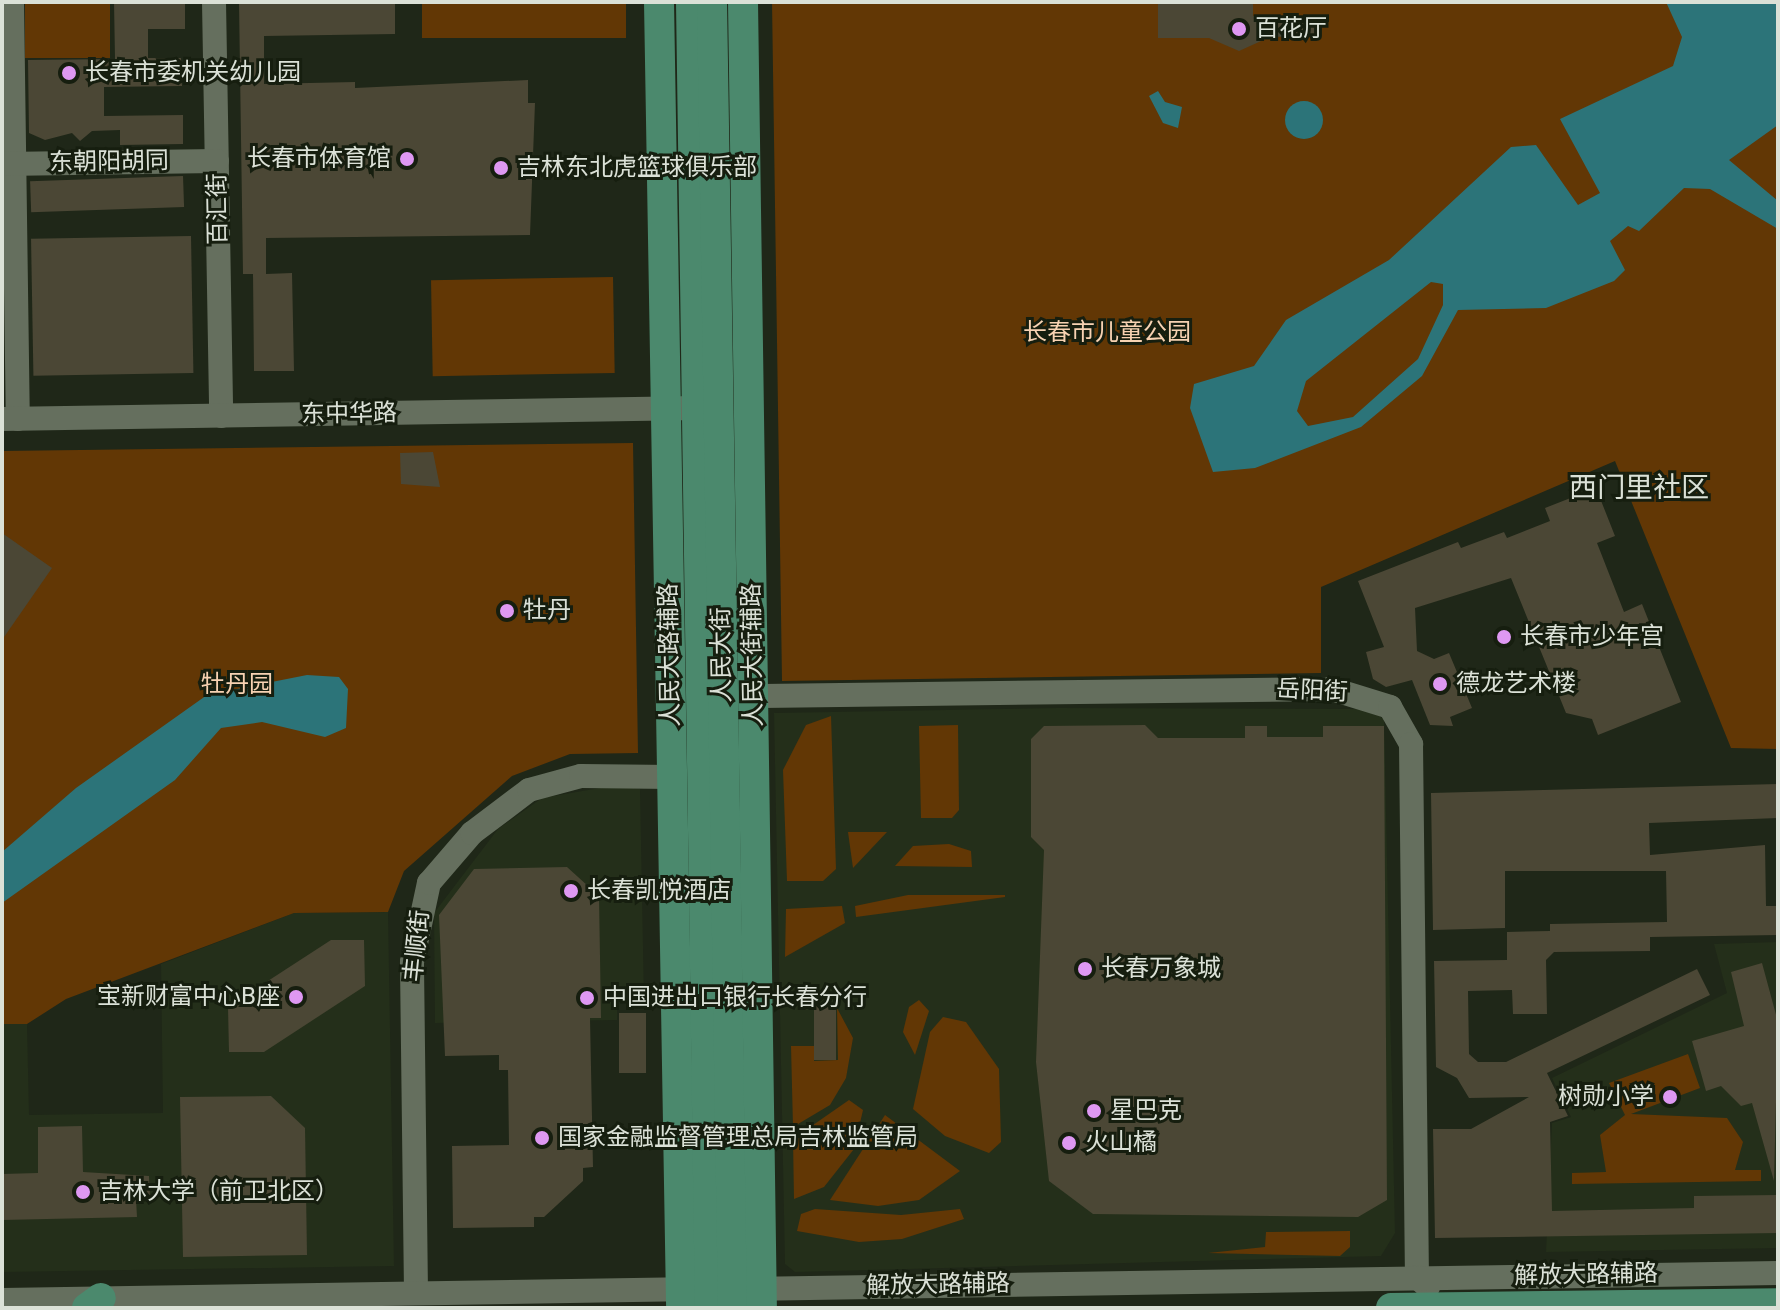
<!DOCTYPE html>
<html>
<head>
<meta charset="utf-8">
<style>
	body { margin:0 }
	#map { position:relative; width:1780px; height:1310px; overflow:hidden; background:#1f2718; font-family:Roboto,"Noto Sans SC",sans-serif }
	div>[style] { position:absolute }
	.built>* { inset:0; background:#242f1a }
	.green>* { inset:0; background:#623705; transform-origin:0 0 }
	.water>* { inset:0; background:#2c7479 }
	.round { border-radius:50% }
	.building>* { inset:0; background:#4b4735; transform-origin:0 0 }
	.minor>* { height:24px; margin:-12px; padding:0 12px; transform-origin:12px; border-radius:12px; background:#656f5e }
	.major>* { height:30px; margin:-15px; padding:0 15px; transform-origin:15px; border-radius:15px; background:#4b896d }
	.dots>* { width:22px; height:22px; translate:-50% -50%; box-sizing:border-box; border:4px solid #161e0f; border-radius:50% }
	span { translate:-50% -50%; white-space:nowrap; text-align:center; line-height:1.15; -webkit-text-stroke:6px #161e0f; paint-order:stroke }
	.poi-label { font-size:24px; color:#dbe1d7 }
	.left { translate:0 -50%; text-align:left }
	.right { translate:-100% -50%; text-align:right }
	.street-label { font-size:24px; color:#dbe1d7 }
	.park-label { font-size:24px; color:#f7d2b2 }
	.quarter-label { font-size:28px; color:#dbe1d7 }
	.frame { position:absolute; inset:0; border:4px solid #dbe1d7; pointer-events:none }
</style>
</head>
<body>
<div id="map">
	<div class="built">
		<i style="clip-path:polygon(1058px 708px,1369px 709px,1384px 719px,1395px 1233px,1381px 1256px,795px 1272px,785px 1264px,774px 713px)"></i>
		<i style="clip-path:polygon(617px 785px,640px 789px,644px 1000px,617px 1000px,617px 1020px,435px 1023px,434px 913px,498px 829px,542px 798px)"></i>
		<i style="clip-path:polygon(388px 912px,394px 1266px,2px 1272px,2px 1024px,27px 1024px,29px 1115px,163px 1113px,161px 964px,294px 913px)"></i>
		<i style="clip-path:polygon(1778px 942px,1778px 1248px,1546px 1252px,1552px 1123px,1571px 1117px,1552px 1078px,1727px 993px,1714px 944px)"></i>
	</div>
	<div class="green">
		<i style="left:25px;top:2px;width:85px;height:56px"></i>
		<i style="left:422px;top:2px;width:204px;height:36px"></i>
		<i style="clip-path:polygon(772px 2px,1778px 2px,1778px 749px,1731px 748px,1615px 461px,1321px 587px,1321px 673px,782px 681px)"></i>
		<i style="left:613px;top:277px;width:96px;height:182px;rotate:89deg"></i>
		<i style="clip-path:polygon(633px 443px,638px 753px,570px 754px,512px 776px,404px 871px,388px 912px,294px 913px,66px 999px,27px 1024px,2px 1024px,2px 451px)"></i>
		<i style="clip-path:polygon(831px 716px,836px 869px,823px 881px,787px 881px,783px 770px,806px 725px)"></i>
		<i style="clip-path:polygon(958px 725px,959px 810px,952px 818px,921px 818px,919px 726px)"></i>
		<i style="clip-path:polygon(848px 832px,887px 832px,853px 868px)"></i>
		<i style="clip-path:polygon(949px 844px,971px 851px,972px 867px,895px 866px,913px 846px)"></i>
		<i style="clip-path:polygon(908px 895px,1005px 895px,1005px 897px,856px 917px,855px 906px)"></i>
		<i style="clip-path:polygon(842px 906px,845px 923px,785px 957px,786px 909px)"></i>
		<i style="clip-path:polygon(919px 1000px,929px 1011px,915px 1055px,903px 1032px,909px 1007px)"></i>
		<i style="clip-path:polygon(837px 1008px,853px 1038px,846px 1078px,830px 1105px,793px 1127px,791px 1046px,814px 1046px,814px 1061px,838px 1060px)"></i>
		<i style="clip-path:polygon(943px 1017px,966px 1022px,999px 1069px,1001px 1142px,989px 1153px,945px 1136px,913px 1109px,930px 1032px)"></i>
		<i style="clip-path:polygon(1688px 1054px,1700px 1088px,1631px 1114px,1727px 1118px,1743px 1142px,1735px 1170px,1761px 1170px,1761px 1181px,1572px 1184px,1572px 1173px,1606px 1172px,1600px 1135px,1625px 1115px,1609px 1083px)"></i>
		<i style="clip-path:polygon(849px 1100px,863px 1110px,854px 1149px,824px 1187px,794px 1199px,793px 1139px)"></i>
		<i style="clip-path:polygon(885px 1115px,960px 1171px,919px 1200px,878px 1206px,830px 1200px)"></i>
		<i style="clip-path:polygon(815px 1209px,901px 1215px,960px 1209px,964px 1219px,902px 1239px,859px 1242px,797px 1231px,801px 1214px)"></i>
		<i style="clip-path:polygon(1350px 1231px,1350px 1247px,1340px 1256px,1208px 1253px,1265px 1247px,1266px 1232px)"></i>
	</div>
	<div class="water">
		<i style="clip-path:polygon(evenodd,1666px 2px,1778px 2px,1778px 125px,1729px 160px,1778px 201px,1778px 229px,1710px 189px,1684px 188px,1639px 231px,1628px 226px,1610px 241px,1625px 270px,1614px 281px,1546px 308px,1458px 310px,1422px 376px,1361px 427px,1255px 468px,1213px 472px,1190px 408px,1194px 384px,1254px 366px,1286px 320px,1389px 260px,1511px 147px,1536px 145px,1578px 205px,1600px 193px,1560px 119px,1673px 66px,1682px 37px,1666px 2px,1431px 282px,1443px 284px,1443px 305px,1418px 359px,1353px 417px,1308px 426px,1297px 411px,1306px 381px,1431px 282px)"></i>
		<i style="clip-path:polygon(1158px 91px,1165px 102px,1182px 107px,1178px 128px,1163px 123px,1149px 96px)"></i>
		<i class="round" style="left:1285px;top:101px;width:38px;height:38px"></i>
		<i style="clip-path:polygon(307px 675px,339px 677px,348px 689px,346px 728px,325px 737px,262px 722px,221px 728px,175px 780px,2px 903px,2px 852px,76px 788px,207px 695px)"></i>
	</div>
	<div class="building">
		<i style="clip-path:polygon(114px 2px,185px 2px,185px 29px,148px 29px,148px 58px,181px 58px,182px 86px,104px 87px,104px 116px,183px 115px,183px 144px,120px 145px,120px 130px,92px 131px,80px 141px,72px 133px,45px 140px,29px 133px,28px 60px,115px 59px)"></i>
		<i style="clip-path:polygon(239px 2px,395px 2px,395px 34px,264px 36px,264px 84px,355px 82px,355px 88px,528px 80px,528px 103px,535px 103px,530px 235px,266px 238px,266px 274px,292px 273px,294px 371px,254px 371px,253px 274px,243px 274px)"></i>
		<i style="clip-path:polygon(1158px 2px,1253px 2px,1253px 16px,1321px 19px,1321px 36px,1270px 37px,1239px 51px,1209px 38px,1158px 38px)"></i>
		<i style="left:183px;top:176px;width:31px;height:153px;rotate:88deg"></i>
		<i style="left:191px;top:236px;width:137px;height:160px;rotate:89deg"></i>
		<i style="clip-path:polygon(433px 452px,440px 487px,401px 484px,400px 453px)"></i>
		<i style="clip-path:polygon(1596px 488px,1615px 536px,1597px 543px,1624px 612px,1642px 604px,1681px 702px,1598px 735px,1592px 719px,1566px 713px,1511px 578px,1415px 608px,1417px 651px,1434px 659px,1449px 653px,1472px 708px,1450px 717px,1453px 726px,1430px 725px,1412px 680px,1386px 687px,1373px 679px,1366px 652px,1384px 647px,1358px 581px,1458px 542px,1461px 548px,1504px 532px,1507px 538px,1550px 521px,1545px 508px)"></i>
		<i style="clip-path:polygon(2px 533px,52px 568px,2px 640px)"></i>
		<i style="clip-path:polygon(1145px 725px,1158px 738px,1245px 738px,1245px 726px,1267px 726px,1267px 737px,1323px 737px,1323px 726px,1384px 726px,1387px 1200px,1358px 1217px,1093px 1214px,1049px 1181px,1036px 1062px,1044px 850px,1031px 837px,1031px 739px,1044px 726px)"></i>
		<i style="clip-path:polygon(1778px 784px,1778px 818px,1649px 823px,1650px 855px,1765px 845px,1766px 906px,1778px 906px,1778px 935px,1650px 937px,1650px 951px,1554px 952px,1546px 960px,1547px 1014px,1513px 1014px,1512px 990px,1468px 991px,1469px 1054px,1478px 1062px,1506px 1062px,1697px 969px,1710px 995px,1547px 1073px,1568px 1116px,1550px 1122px,1552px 1211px,1694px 1208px,1694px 1196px,1778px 1195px,1778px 1233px,1435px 1238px,1433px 1129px,1471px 1129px,1529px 1097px,1469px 1098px,1457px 1078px,1436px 1067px,1434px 961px,1507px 960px,1507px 932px,1550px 931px,1550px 924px,1667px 922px,1666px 871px,1505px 871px,1505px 928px,1433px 930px,1431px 793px)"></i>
		<i style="clip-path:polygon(567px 867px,599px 896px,601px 1018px,590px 1018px,593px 1167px,583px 1168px,583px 1181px,544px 1217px,534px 1217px,534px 1227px,453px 1228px,452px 1146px,509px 1145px,508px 1070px,499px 1070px,499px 1055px,445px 1056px,439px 915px,474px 869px)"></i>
		<i style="clip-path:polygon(331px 940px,364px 940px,365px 986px,264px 1052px,229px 1052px,228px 1007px)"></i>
		<i style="clip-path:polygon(1762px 963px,1778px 1022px,1774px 1181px,1752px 1103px,1741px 1106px,1721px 1086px,1706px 1091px,1692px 1041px,1744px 1026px,1731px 972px)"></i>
		<i style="left:814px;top:1006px;width:22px;height:54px"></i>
		<i style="left:619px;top:1013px;width:27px;height:60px"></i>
		<i style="clip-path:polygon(271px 1096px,305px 1128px,307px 1255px,183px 1257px,180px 1097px)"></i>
		<i style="clip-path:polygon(82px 1126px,83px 1172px,149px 1176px,150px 1199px,136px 1199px,137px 1217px,2px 1220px,2px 1174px,38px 1173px,38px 1127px)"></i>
	</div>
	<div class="minor">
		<i style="left:12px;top:2px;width:417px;rotate:89.2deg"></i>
		<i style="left:214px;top:2px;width:414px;rotate:89deg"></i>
		<i style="left:2px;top:164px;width:215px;rotate:-0.8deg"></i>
		<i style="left:2px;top:419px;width:695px;rotate:-0.91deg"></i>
		<i style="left:753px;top:696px;width:579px;rotate:-0.69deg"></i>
		<i style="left:1332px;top:689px;width:61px;rotate:17.2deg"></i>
		<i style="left:1390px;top:707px;width:43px;rotate:60.4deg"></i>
		<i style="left:1411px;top:744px;width:533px;rotate:89.36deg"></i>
		<i style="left:1417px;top:1277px;width:15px;rotate:42deg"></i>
		<i style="left:745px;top:1289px;width:1033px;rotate:-0.89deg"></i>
		<i style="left:416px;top:1293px;width:331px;rotate:-90.7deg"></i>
		<i style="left:412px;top:962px;width:81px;rotate:-77.9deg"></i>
		<i style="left:429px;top:883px;width:66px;rotate:-49.3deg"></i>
		<i style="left:472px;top:833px;width:71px;rotate:-37deg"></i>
		<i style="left:529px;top:790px;width:54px;rotate:-15.1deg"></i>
		<i style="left:581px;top:776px;width:91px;rotate:0.6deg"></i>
		<i style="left:2px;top:1300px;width:694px;rotate:-0.91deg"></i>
	</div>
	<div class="major">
		<i style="left:659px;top:2px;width:1306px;rotate:89.03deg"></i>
		<i style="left:691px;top:2px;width:1306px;rotate:89.17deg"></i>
		<i style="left:712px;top:2px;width:1306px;rotate:89.08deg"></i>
		<i style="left:743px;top:2px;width:1306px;rotate:89.17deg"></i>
		<i style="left:87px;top:1308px;width:17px;rotate:-36deg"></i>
		<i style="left:1391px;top:1308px;width:387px;rotate:-0.7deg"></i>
	</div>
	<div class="dots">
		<i style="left:1239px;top:29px;background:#de98f2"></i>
		<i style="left:69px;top:73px;background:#de98f2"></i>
		<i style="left:407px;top:159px;background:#de98f2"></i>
		<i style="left:501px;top:168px;background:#de98f2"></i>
		<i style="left:507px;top:611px;background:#de98f2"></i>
		<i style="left:1504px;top:637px;background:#de98f2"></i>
		<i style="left:1440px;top:684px;background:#de98f2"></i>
		<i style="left:571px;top:891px;background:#de98f2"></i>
		<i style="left:1085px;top:969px;background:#de98f2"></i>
		<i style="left:296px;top:997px;background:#de98f2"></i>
		<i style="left:587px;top:998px;background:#de98f2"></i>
		<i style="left:1670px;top:1097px;background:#de98f2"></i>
		<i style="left:1094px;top:1111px;background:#de98f2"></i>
		<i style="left:542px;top:1138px;background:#de98f2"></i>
		<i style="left:1069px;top:1143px;background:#de98f2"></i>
		<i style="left:83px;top:1192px;background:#de98f2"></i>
	</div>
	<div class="poi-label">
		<span class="left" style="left:1255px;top:29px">百花厅</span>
		<span class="left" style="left:85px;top:73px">长春市委机关幼儿园</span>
		<span class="right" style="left:391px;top:159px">长春市体育馆</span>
		<span class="left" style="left:517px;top:168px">吉林东北虎篮球俱乐部</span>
		<span class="left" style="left:523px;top:611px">牡丹</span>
		<span class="left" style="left:1520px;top:637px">长春市少年宫</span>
		<span class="left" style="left:1456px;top:684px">德龙艺术楼</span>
		<span class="left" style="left:587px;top:891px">长春凯悦酒店</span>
		<span class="left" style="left:1101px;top:969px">长春万象城</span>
		<span class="right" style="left:280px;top:997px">宝新财富中心B座</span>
		<span class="left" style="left:603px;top:998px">中国进出口银行长春分行</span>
		<span class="right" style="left:1654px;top:1097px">树勋小学</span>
		<span class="left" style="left:1110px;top:1111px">星巴克</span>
		<span class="left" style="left:558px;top:1138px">国家金融监督管理总局吉林监管局</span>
		<span class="left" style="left:1085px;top:1143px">火山橘</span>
		<span class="left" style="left:99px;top:1192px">吉林大学（前卫北区）</span>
	</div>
	<div class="street-label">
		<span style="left:109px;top:162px;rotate:-1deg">东朝阳胡同</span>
		<span style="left:218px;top:209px;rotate:-91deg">百汇街</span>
		<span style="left:349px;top:414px;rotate:-1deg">东中华路</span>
		<span style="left:670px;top:655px;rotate:-91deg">人民大路辅路</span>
		<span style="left:722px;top:655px;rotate:-91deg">人民大街</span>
		<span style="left:753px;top:655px;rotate:-91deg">人民大街辅路</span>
		<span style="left:1312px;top:691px;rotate:3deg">岳阳街</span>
		<span style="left:417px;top:946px;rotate:-84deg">丰顺街</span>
		<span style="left:1586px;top:1275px;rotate:-1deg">解放大路辅路</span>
		<span style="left:938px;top:1285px;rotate:-1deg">解放大路辅路</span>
	</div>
	<div class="park-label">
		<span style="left:1107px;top:333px">长春市儿童公园</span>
		<span style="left:237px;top:685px">牡丹园</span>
	</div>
	<div class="quarter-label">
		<span style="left:1639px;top:488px">西门里社区</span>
	</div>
	<div class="frame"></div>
</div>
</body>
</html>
